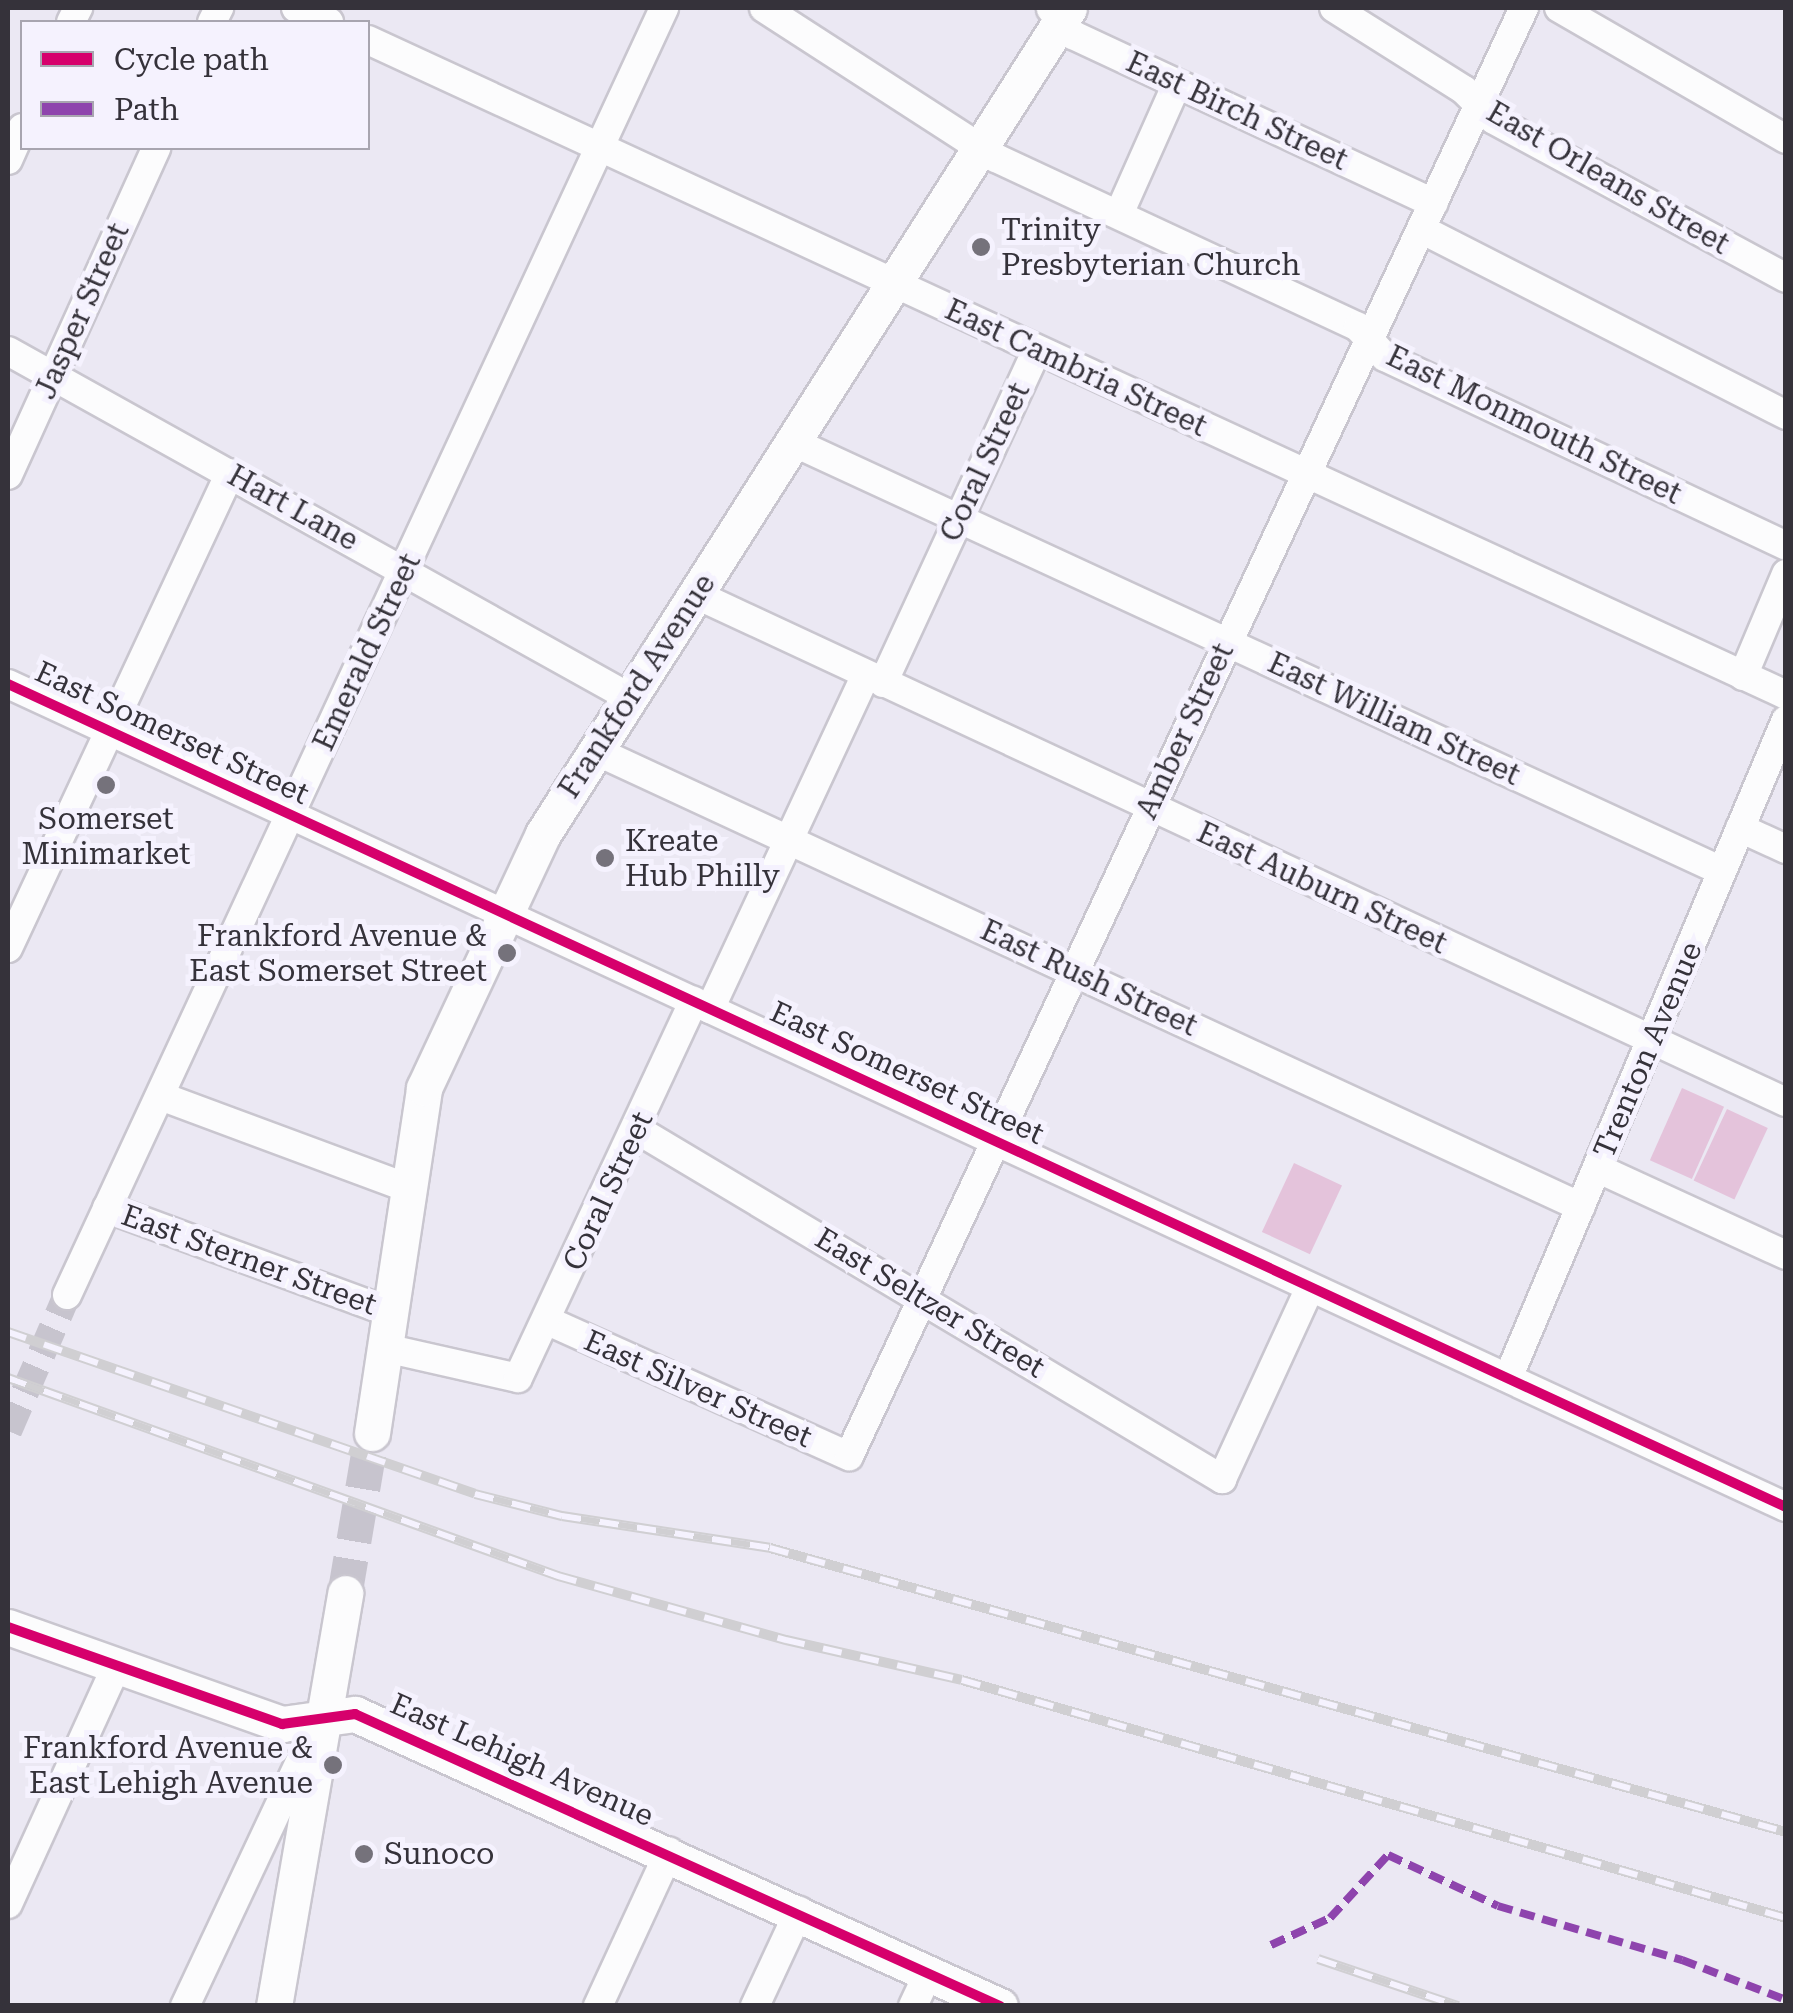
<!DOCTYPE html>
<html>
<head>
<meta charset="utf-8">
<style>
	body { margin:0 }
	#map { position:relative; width:1793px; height:2013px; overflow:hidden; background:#ebe8f3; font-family:"Roboto Serif",serif }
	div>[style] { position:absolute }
	.green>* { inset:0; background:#e4c3db; transform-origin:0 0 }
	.minor-tunnel>* { height:28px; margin-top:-14px; transform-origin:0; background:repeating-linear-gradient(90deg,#c7c4ce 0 28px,transparent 0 42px) }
	.major-tunnel>* { height:35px; margin-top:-17.5px; transform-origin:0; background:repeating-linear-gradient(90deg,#c7c4ce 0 35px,transparent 0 53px) }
	.roads { filter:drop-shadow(2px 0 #c9c6cf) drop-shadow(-2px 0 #c9c6cf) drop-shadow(0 2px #c9c6cf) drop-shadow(0 -2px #c9c6cf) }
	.minor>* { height:28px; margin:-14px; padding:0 14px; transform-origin:14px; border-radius:14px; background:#fcfcfd }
	.major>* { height:35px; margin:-17.5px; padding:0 17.5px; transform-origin:17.5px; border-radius:17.5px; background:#fcfcfd }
	.rail>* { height:10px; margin-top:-5px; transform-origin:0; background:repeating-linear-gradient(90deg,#f5f2fe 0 19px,#d0cfd2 0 38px); box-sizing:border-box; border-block:2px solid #d0cfd2 }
	.quiet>* { height:8px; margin-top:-4px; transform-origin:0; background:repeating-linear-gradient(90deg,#8e44ad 0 15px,transparent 0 23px) }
	.cycleway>* { height:10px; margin:-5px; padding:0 5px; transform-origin:5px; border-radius:5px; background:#d6006c }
	.dots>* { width:28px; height:28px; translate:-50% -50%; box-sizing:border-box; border:5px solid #f5f2fe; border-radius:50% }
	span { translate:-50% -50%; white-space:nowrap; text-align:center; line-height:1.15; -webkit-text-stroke:10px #f5f2fe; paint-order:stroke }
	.street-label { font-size:30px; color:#35323a }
	.poi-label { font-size:30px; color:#35323a }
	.left { translate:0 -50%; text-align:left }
	.right { translate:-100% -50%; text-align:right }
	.frame { position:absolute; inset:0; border:10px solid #35323a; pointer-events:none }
	.legend { position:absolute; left:20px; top:20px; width:350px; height:130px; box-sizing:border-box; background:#f5f2fe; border:2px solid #a8a5b0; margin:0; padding:12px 18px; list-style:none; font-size:30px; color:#35323a }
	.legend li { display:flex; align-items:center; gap:20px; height:50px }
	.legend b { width:50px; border:2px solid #a8a5b0 }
</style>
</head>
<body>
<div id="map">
	<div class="green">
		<i style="left:1682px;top:1088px;width:46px;height:79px;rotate:24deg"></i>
		<i style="left:1727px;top:1109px;width:45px;height:79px;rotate:25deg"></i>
		<i style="left:1294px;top:1163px;width:53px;height:76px;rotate:25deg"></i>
	</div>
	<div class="minor-tunnel">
		<i style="left:8px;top:1431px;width:148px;rotate:-66.5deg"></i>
	</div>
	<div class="major-tunnel">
		<i style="left:345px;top:1593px;width:162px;rotate:-80.4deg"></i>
	</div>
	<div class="roads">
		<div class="minor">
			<i style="left:296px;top:8px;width:36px;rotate:23deg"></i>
			<i style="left:764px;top:8px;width:276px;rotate:32.9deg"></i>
			<i style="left:996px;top:158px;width:400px;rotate:25deg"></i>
			<i style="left:1358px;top:327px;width:40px;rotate:48deg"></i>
			<i style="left:1385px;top:357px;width:443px;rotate:25.2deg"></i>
			<i style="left:1334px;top:8px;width:154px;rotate:32.2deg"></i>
			<i style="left:1464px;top:90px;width:42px;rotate:45deg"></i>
			<i style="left:1494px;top:120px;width:332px;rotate:28.4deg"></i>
			<i style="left:1559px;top:8px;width:262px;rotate:30deg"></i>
			<i style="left:1051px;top:9px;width:34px;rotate:50deg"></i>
			<i style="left:1073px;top:35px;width:398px;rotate:25deg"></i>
			<i style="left:71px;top:22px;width:16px;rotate:-63deg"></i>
			<i style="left:212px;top:22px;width:16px;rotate:-63deg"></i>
			<i style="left:368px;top:40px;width:1562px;rotate:24.79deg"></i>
			<i style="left:8px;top:160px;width:35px;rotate:-66deg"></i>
			<i style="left:1119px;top:214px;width:142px;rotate:-66deg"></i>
			<i style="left:1421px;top:229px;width:410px;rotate:27deg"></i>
			<i style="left:8px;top:351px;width:711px;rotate:29.13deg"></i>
			<i style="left:793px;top:442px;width:1023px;rotate:24.79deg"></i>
			<i style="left:8px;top:475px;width:359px;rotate:-65.6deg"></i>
			<i style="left:697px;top:595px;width:1201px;rotate:24.97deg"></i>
			<i style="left:1743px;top:676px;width:111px;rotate:-67.1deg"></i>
			<i style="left:883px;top:683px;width:367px;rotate:-65.2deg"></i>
			<i style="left:8px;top:684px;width:1959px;rotate:24.84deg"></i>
			<i style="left:596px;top:751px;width:1085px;rotate:24.84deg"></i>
			<i style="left:1740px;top:828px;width:51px;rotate:24.5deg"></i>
			<i style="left:8px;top:948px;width:524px;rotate:-64.95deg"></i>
			<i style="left:710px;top:1009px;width:369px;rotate:-65deg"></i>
			<i style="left:163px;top:1097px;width:261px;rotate:20.4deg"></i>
			<i style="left:636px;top:1129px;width:683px;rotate:30.85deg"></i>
			<i style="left:1222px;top:1479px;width:210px;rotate:-65.3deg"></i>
			<i style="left:1599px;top:1169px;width:206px;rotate:24.7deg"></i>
			<i style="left:107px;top:1208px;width:302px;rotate:20.2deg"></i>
			<i style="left:67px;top:1295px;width:1419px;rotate:-65.11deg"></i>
			<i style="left:548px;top:1321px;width:330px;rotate:24.2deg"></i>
			<i style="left:849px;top:1456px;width:1598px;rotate:-65.01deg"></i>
			<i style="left:385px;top:1348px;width:136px;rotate:12.7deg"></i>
			<i style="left:518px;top:1378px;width:416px;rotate:-65deg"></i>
			<i style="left:1508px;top:1378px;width:714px;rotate:-67.1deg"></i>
			<i style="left:8px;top:1904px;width:260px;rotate:-65.5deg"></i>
			<i style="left:185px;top:2006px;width:305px;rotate:-64.8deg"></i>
			<i style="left:598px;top:2006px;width:170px;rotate:-65.2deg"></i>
			<i style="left:755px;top:2006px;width:105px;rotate:-65.1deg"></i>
			<i style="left:913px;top:2006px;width:38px;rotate:-65deg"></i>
		</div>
		<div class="major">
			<i style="left:372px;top:1433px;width:349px;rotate:-81.4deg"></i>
			<i style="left:424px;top:1088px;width:280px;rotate:-64.9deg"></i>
			<i style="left:543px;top:834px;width:979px;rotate:-57.51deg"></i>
			<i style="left:8px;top:1627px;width:291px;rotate:19.5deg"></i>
			<i style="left:282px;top:1724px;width:74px;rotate:-7.8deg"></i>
			<i style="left:355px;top:1714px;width:708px;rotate:24.36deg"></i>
			<i style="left:274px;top:2006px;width:419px;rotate:-80.2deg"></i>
		</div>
	</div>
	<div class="rail">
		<i style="left:8px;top:1332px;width:494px;rotate:19.1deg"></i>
		<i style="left:475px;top:1494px;width:90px;rotate:14.2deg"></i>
		<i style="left:562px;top:1516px;width:210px;rotate:8.7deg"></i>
		<i style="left:770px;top:1548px;width:1055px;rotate:15.62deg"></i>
		<i style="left:8px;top:1378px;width:585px;rotate:19.8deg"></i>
		<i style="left:558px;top:1576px;width:237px;rotate:15.7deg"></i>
		<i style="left:786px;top:1640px;width:180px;rotate:12.8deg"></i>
		<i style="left:962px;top:1680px;width:858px;rotate:16.11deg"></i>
		<i style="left:1318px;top:1959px;width:148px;rotate:18.6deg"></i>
	</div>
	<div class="quiet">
		<i style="left:1271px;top:1945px;width:65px;rotate:-24.6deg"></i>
		<i style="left:1330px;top:1918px;width:86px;rotate:-47.4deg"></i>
		<i style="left:1388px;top:1855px;width:121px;rotate:24.9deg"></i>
		<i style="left:1498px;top:1906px;width:192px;rotate:16.4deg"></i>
		<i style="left:1682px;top:1960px;width:111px;rotate:21deg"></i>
	</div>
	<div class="cycleway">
		<i style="left:8px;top:684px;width:1959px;rotate:24.84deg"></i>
		<i style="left:8px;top:1627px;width:291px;rotate:19.5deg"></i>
		<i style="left:282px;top:1724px;width:74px;rotate:-7.8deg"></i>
		<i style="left:355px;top:1714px;width:708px;rotate:24.36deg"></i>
	</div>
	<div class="dots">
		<i style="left:981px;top:247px;background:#75727b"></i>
		<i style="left:106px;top:785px;background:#75727b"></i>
		<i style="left:605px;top:858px;background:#75727b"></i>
		<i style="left:507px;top:953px;background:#75727b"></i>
		<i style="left:333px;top:1765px;background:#75727b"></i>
		<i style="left:364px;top:1854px;background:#75727b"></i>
	</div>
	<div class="street-label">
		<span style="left:1237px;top:111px;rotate:25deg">East Birch Street</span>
		<span style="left:1608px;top:178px;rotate:30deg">East Orleans Street</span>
		<span style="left:82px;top:311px;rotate:-66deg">Jasper Street</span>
		<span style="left:1076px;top:368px;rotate:25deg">East Cambria Street</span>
		<span style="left:1534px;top:425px;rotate:26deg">East Monmouth Street</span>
		<span style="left:985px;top:462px;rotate:-65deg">Coral Street</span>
		<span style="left:293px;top:508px;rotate:29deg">Hart Lane</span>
		<span style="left:367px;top:652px;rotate:-65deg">Emerald Street</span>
		<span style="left:637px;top:686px;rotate:-57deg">Frankford Avenue</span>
		<span style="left:1394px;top:719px;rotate:25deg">East William Street</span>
		<span style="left:1185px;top:731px;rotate:-65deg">Amber Street</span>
		<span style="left:172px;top:733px;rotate:25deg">East Somerset Street</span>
		<span style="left:1322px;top:888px;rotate:25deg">East Auburn Street</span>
		<span style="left:1089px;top:978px;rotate:25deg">East Rush Street</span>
		<span style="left:1648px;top:1050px;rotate:-67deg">Trenton Avenue</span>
		<span style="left:907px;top:1073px;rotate:25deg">East Somerset Street</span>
		<span style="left:608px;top:1191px;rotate:-65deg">Coral Street</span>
		<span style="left:249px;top:1260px;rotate:20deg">East Sterner Street</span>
		<span style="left:930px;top:1303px;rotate:31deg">East Seltzer Street</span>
		<span style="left:698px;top:1389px;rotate:24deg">East Silver Street</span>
		<span style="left:522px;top:1760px;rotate:24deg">East Lehigh Avenue</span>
	</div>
	<div class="poi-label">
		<span class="left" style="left:1001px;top:247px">Trinity<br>Presbyterian Church</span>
		<span style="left:106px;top:836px">Somerset<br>Minimarket</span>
		<span class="left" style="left:625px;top:858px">Kreate<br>Hub Philly</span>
		<span class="right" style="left:487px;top:953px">Frankford Avenue &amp;<br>East Somerset Street</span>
		<span class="right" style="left:313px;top:1765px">Frankford Avenue &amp;<br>East Lehigh Avenue</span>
		<span class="left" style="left:384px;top:1854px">Sunoco</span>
	</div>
	<div class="frame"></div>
	<ul class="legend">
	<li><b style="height:12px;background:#d6006c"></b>Cycle path</li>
	<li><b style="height:12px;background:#8e44ad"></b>Path</li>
	</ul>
</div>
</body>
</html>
